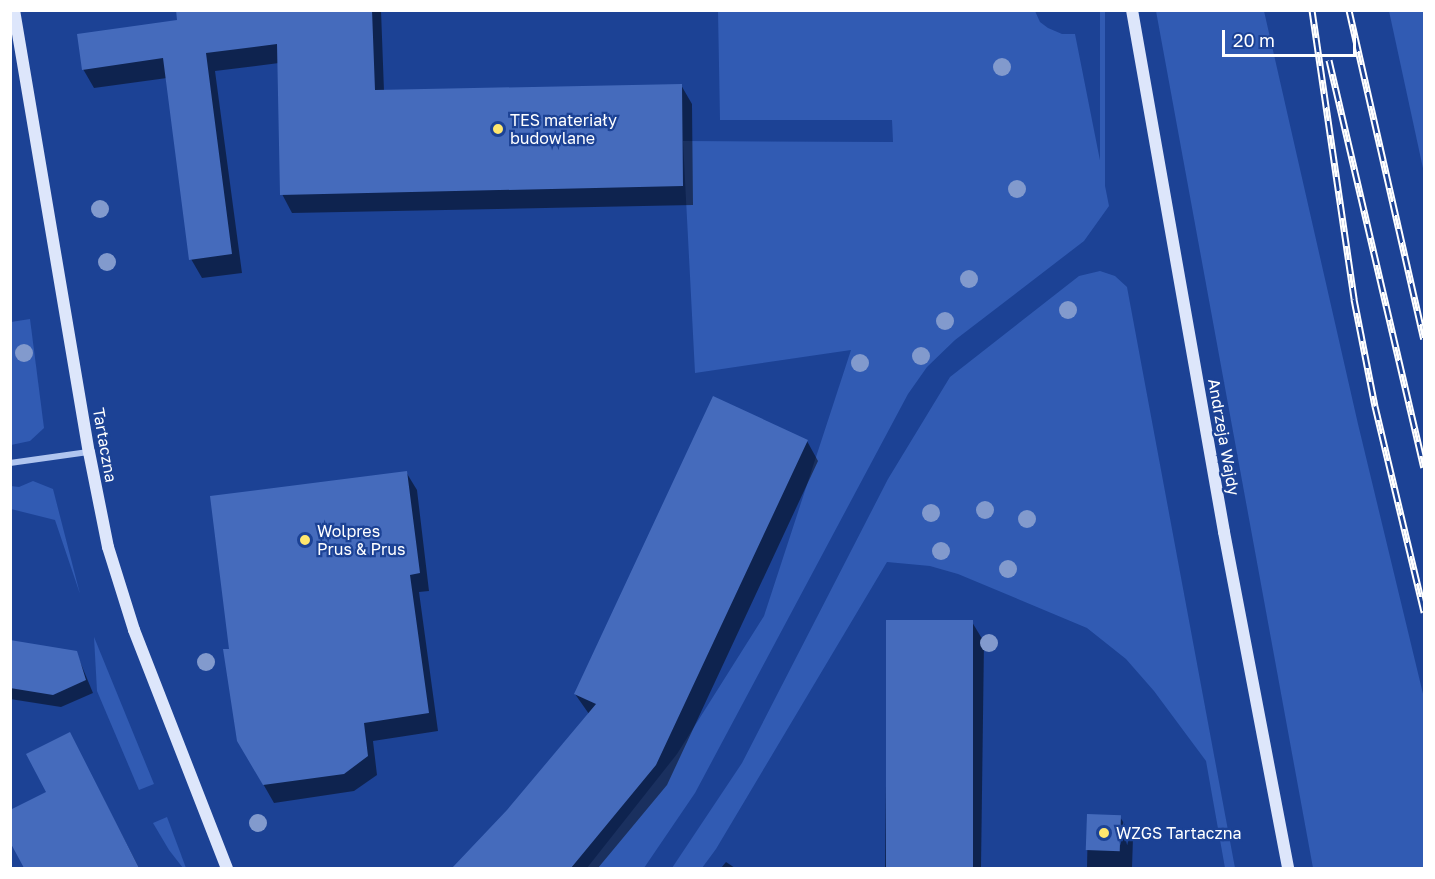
<!DOCTYPE html>
<html>
<head>
<meta charset="utf-8">
<style>
	body { margin:0 }
	#map { position:relative; width:1435px; height:879px; overflow:hidden; background:#1c4295; font-family:"Golos Text",sans-serif }
	div>[style] { position:absolute }
	.green>* { inset:0; background:#315bb3; transform-origin:0 0 }
	.shadow>* { inset:0; background:#0007 }
	.building>* { inset:0; background:#456bbc; transform-origin:0 0 }
	.street>* { height:6px; margin:-3px; padding:0 3px; transform-origin:3px; border-radius:3px; background:#b0c5ef }
	.secondary>* { height:12px; margin:-6px; padding:0 6px; transform-origin:6px; border-radius:6px; background:#dde6fb }
	.rail>* { height:7px; margin-top:-3.5px; transform-origin:0; background:repeating-linear-gradient(90deg,#1c4295 0 14px,#fff 0 28px); box-sizing:border-box; border-block:2px solid #fff }
	.trees>* { width:18px; height:18px; margin:-9px; border-radius:50%; background:#829acd }
	.dots>* { width:16px; height:16px; translate:-50% -50%; box-sizing:border-box; border:3px solid #1c4295; border-radius:50% }
	span { translate:-50% -50%; white-space:nowrap; text-align:center; line-height:1.15; -webkit-text-stroke:4.5px #1c4295; paint-order:stroke }
	.poi-label { font-size:16px; color:#fff }
	.left { translate:0 -50%; text-align:left }
	.street-label { font-size:16px; color:#fff }
	.frame { position:absolute; inset:0; border:12px solid #fff; pointer-events:none }
	.scale { position:absolute; left:1222px; top:30px; width:134px; height:27px; box-sizing:border-box; border:3px solid #fff; border-top:0; padding-left:8px; font-size:18px; line-height:21px; white-space:nowrap; color:#fff; -webkit-text-stroke:4px #1c4295; paint-order:stroke }
</style>
</head>
<body>
<div id="map">
	<div class="green">
		<i style="clip-path:polygon(718px 11px,1035px 11px,1040px 22px,1048px 28px,1062px 34px,1075px 34px,1109px 206px,1084px 241px,955px 340px,927px 367px,908px 394px,695px 793px,644px 868px,587px 868px,677px 754px,764px 616px,851px 350px,695px 373px,683px 141px,893px 142px,892px 120px,720px 120px)"></i>
		<i style="left:1100px;top:11px;width:5px;height:179px"></i>
		<i style="clip-path:polygon(1156px 11px,1264px 11px,1358px 424px,1424px 698px,1424px 868px,1313px 868px)"></i>
		<i style="clip-path:polygon(1389px 11px,1424px 11px,1424px 173px)"></i>
		<i style="clip-path:polygon(1100px 271px,1115px 276px,1127px 287px,1235px 868px,1225px 868px,1206px 761px,1154px 691px,1126px 659px,1087px 628px,958px 574px,930px 566px,887px 562px,716px 849px,702px 868px,672px 868px,742px 763px,888px 479px,950px 377px,1079px 276px)"></i>
		<i style="clip-path:polygon(30px 319px,44px 428px,30px 441px,11px 445px,11px 322px)"></i>
		<i style="clip-path:polygon(33px 481px,53px 489px,80px 594px,55px 520px,11px 509px,11px 486px,19px 487px)"></i>
		<i style="clip-path:polygon(94px 637px,154px 784px,139px 790px,97px 691px)"></i>
		<i style="clip-path:polygon(167px 817px,186px 868px,183px 868px,169px 850px,153px 823px)"></i>
	</div>
	<div class="shadow">
		<i style="clip-path:polygon(178px 10px,381px 10px,384px 91px,681px 85px,692px 104px,693px 205px,292px 213px,282px 194px,279px 63px,215px 71px,242px 273px,202px 278px,191px 259px,167px 78px,94px 88px,83px 69px,179px 21px)"></i>
		<i style="clip-path:polygon(807px 441px,818px 461px,667px 785px,598px 868px,454px 868px,508px 811px,589px 714px,575px 694px)"></i>
		<i style="clip-path:polygon(406px 472px,417px 490px,429px 591px,419px 592px,438px 731px,373px 741px,377px 775px,354px 791px,274px 803px,238px 740px,230px 650px)"></i>
		<i style="clip-path:polygon(888px 621px,972px 622px,984px 642px,981px 868px,885px 868px)"></i>
		<i style="clip-path:polygon(10px 642px,76px 652px,93px 693px,61px 707px,10px 699px)"></i>
		<i style="clip-path:polygon(79px 752px,139px 868px,25px 868px,10px 839px)"></i>
		<i style="clip-path:polygon(1088px 816px,1120px 817px,1133px 838px,1132px 868px,1087px 868px)"></i>
		<i style="clip-path:polygon(726px 862px,735px 868px,721px 868px)"></i>
	</div>
	<div class="building">
		<i style="clip-path:polygon(176px 10px,372px 10px,375px 90px,682px 84px,683px 186px,280px 195px,277px 44px,206px 53px,232px 254px,189px 260px,163px 58px,82px 70px,77px 34px,177px 20px)"></i>
		<i style="clip-path:polygon(713px 396px,808px 440px,656px 765px,571px 868px,452px 868px,507px 810px,596px 704px,574px 694px)"></i>
		<i style="clip-path:polygon(407px 471px,420px 573px,410px 575px,429px 713px,364px 723px,368px 756px,344px 774px,263px 785px,237px 741px,223px 649px,229px 649px,210px 496px)"></i>
		<i style="left:886px;top:620px;width:87px;height:248px"></i>
		<i style="clip-path:polygon(10px 640px,77px 651px,86px 680px,53px 695px,10px 688px)"></i>
		<i style="clip-path:polygon(70px 732px,139px 868px,24px 868px,10px 842px,10px 810px,46px 792px,26px 754px)"></i>
		<i style="left:1087px;top:814px;width:34px;height:36px;rotate:2deg"></i>
	</div>
	<div class="street">
		<i style="left:10px;top:463px;width:79px;rotate:-8deg"></i>
	</div>
	<div class="secondary">
		<i style="left:14px;top:10px;width:448px;rotate:80.4deg"></i>
		<i style="left:89px;top:452px;width:97px;rotate:78.7deg"></i>
		<i style="left:108px;top:547px;width:87px;rotate:72.6deg"></i>
		<i style="left:134px;top:630px;width:256px;rotate:68.7deg"></i>
		<i style="left:1132px;top:10px;width:530px;rotate:80deg"></i>
		<i style="left:1224px;top:532px;width:342px;rotate:79.2deg"></i>
	</div>
	<div class="rail">
		<i style="left:1312px;top:10px;width:292px;rotate:81.7deg"></i>
		<i style="left:1354px;top:299px;width:109px;rotate:78.9deg"></i>
		<i style="left:1375px;top:406px;width:212px;rotate:76.6deg"></i>
		<i style="left:1349px;top:10px;width:337px;rotate:77.2deg"></i>
		<i style="left:1329px;top:60px;width:418px;rotate:76.9deg"></i>
	</div>
	<div class="trees">
		<i style="left:1002px;top:67px"></i>
		<i style="left:1017px;top:189px"></i>
		<i style="left:100px;top:209px"></i>
		<i style="left:107px;top:262px"></i>
		<i style="left:969px;top:279px"></i>
		<i style="left:1068px;top:310px"></i>
		<i style="left:945px;top:321px"></i>
		<i style="left:24px;top:353px"></i>
		<i style="left:921px;top:356px"></i>
		<i style="left:860px;top:363px"></i>
		<i style="left:985px;top:510px"></i>
		<i style="left:931px;top:513px"></i>
		<i style="left:1027px;top:519px"></i>
		<i style="left:941px;top:551px"></i>
		<i style="left:1008px;top:569px"></i>
		<i style="left:989px;top:643px"></i>
		<i style="left:206px;top:662px"></i>
		<i style="left:258px;top:823px"></i>
	</div>
	<div class="dots">
		<i style="left:498px;top:129px;background:#ffe76e"></i>
		<i style="left:305px;top:540px;background:#ffe76e"></i>
		<i style="left:1104px;top:833px;background:#ffe76e"></i>
	</div>
	<div class="poi-label">
		<span class="left" style="left:510px;top:129px">TES materiały<br>budowlane</span>
		<span class="left" style="left:317px;top:540px">Wolpres<br>Prus &amp; Prus</span>
		<span class="left" style="left:1116px;top:833px">WZGS Tartaczna</span>
	</div>
	<div class="street-label">
		<span style="left:1224px;top:437px;rotate:80deg">Andrzeja Wajdy</span>
		<span style="left:105px;top:445px;rotate:80deg">Tartaczna</span>
	</div>
	<div class="frame"></div>
	<div class="scale">20 m</div>
</div>
</body>
</html>
